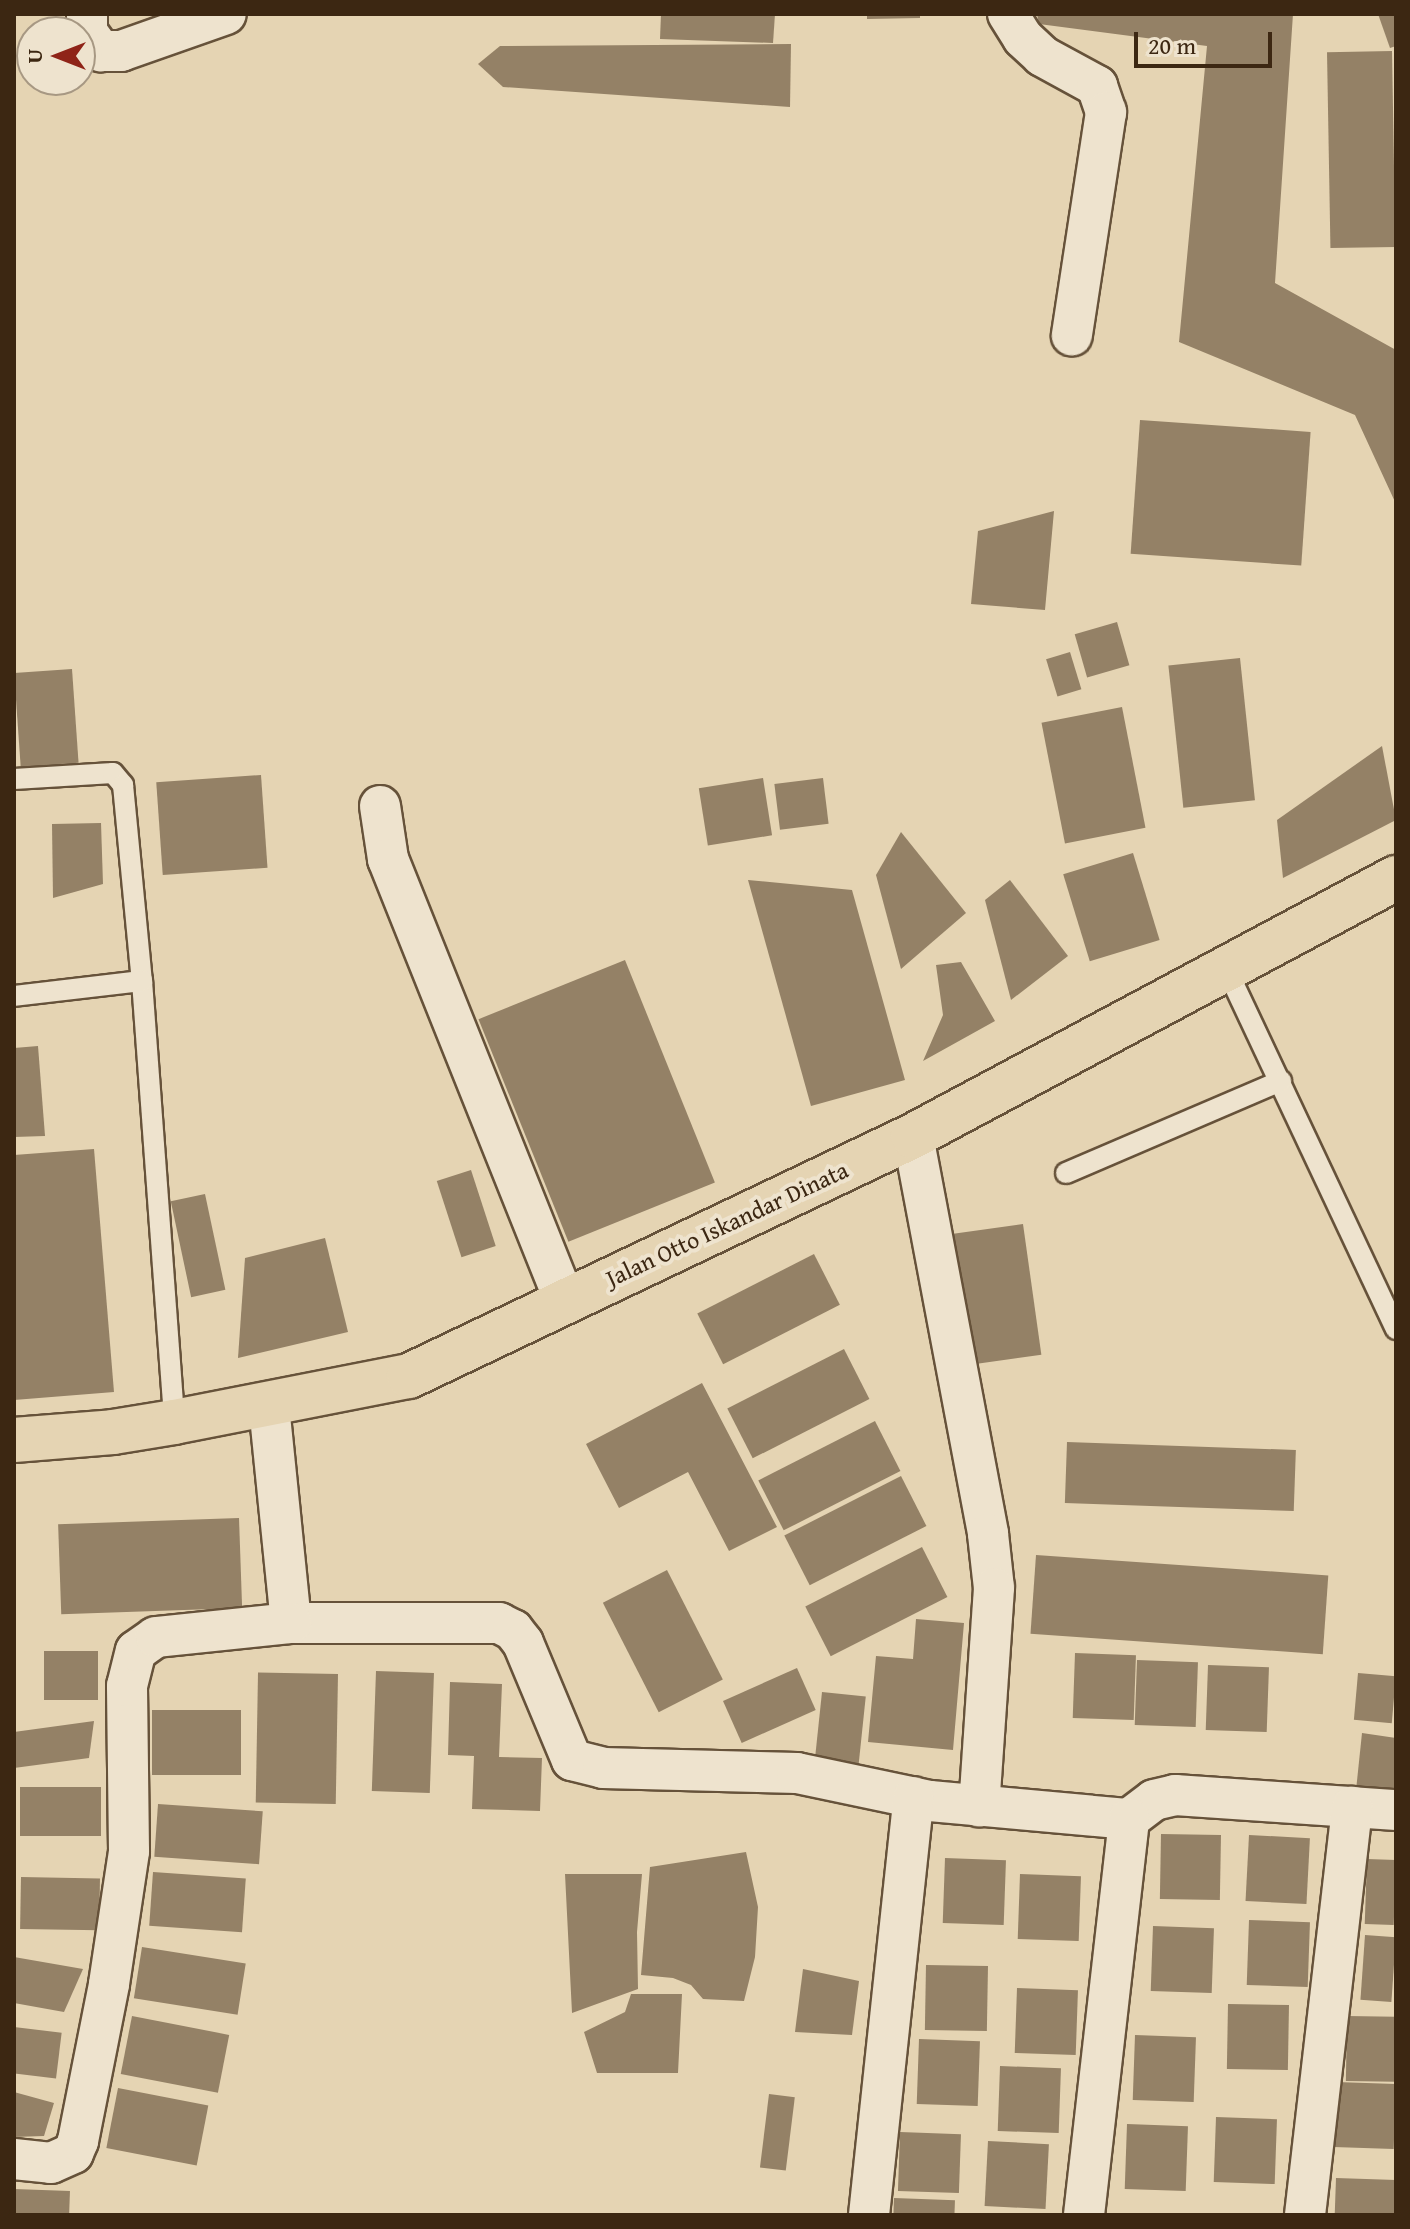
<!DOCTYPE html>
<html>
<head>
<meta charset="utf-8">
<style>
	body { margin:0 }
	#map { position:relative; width:1410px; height:2229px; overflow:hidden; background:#e5d4b3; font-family:"Gentium Book Plus",serif }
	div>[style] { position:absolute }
	.building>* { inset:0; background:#948166; transform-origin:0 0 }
	.roads { filter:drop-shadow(2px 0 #66523a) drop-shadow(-2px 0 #66523a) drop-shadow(0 2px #66523a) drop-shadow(0 -2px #66523a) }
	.lane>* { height:20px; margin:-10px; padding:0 10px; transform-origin:10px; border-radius:10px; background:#eee3ce }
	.street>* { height:40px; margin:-20px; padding:0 20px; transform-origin:20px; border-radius:20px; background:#eee3ce }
	.primary>* { height:44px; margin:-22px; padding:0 22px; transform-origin:22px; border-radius:22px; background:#e5d4b3 }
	span { translate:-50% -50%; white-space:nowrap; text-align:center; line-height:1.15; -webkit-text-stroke:8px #eee3ce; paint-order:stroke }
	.street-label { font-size:24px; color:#3c2712 }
	.frame { position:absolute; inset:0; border:16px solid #3c2712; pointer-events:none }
	.north { position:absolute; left:16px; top:16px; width:80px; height:80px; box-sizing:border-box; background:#eee3ce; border:2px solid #a79883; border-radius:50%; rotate:270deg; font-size:22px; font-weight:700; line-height:32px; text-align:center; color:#3c2712 }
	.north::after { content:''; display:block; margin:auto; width:28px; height:36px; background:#8f2418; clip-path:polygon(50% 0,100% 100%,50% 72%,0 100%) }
	.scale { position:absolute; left:1134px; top:32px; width:138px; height:36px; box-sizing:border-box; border:4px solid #3c2712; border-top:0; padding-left:10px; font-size:24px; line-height:28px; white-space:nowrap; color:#3c2712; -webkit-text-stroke:6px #eee3ce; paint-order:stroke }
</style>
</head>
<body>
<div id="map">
	<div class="building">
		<i style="clip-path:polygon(661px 14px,775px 14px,773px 43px,660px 39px)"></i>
		<i style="clip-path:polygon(867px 14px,920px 14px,920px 18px,867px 19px)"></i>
		<i style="clip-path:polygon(1037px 14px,1293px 14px,1275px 283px,1396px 350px,1396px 504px,1355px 415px,1179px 342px,1207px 46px,1039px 24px)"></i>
		<i style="clip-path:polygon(1378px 14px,1396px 14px,1396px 46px,1390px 48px)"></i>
		<i style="clip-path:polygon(791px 44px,790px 107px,503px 87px,478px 64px,500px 46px)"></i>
		<i style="left:1392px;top:51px;width:196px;height:65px;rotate:89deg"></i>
		<i style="left:1140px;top:420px;width:171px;height:134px;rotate:4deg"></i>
		<i style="clip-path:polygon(1054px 511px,1045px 610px,971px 604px,978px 531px)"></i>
		<i style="left:1117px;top:622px;width:45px;height:44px;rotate:74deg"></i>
		<i style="left:1070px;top:652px;width:39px;height:25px;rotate:73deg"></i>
		<i style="left:1240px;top:658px;width:143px;height:72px;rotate:84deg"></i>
		<i style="left:72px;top:669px;width:94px;height:58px;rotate:86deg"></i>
		<i style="left:1122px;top:707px;width:123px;height:82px;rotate:79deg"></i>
		<i style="clip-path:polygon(1382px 746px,1396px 820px,1283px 878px,1277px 820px)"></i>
		<i style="left:261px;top:775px;width:93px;height:105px;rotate:86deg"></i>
		<i style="left:763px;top:778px;width:58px;height:65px;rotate:81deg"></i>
		<i style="left:823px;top:778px;width:46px;height:49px;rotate:83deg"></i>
		<i style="clip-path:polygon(101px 823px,103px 884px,53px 898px,52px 824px)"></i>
		<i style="clip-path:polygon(901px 832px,966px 913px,901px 969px,876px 875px)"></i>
		<i style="left:1133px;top:853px;width:91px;height:73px;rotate:73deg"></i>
		<i style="clip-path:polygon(748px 880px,852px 890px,905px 1080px,811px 1106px)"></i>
		<i style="clip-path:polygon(1010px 880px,1068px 956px,1011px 1000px,985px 900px)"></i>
		<i style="left:625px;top:960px;width:240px;height:158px;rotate:68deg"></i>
		<i style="clip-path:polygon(961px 962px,995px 1021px,923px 1061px,943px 1015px,936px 965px)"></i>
		<i style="clip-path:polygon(38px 1046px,45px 1136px,14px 1137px,14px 1048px)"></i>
		<i style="clip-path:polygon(94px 1149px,114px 1392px,14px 1400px,14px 1155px)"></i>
		<i style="left:471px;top:1170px;width:80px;height:36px;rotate:72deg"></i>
		<i style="left:205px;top:1194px;width:98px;height:35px;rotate:78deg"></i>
		<i style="left:1023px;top:1224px;width:132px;height:72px;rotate:82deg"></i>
		<i style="clip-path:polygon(325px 1238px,348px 1332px,238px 1358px,245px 1258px)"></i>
		<i style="left:814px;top:1254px;width:57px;height:131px;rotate:63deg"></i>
		<i style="left:844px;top:1349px;width:56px;height:131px;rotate:63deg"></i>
		<i style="clip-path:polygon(702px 1383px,777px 1527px,729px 1551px,688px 1472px,619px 1508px,586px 1444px)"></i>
		<i style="left:875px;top:1421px;width:56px;height:131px;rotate:63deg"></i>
		<i style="left:1067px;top:1442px;width:229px;height:61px;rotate:2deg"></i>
		<i style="left:901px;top:1476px;width:56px;height:131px;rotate:63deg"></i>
		<i style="left:239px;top:1518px;width:90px;height:181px;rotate:88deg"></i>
		<i style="left:922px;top:1547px;width:56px;height:131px;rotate:63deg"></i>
		<i style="left:1036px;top:1555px;width:293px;height:79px;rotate:4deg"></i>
		<i style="left:667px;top:1570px;width:123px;height:72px;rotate:63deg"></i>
		<i style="clip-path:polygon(916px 1619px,964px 1623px,953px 1750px,868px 1742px,876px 1656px,913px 1659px)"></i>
		<i style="left:44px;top:1651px;width:54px;height:49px"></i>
		<i style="left:1075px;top:1653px;width:61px;height:65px;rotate:2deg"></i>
		<i style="left:1137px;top:1660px;width:61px;height:65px;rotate:2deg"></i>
		<i style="left:1208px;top:1665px;width:61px;height:65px;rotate:2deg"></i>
		<i style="left:797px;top:1668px;width:46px;height:81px;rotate:66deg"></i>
		<i style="left:376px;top:1671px;width:58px;height:120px;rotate:2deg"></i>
		<i style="left:1358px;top:1673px;width:38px;height:47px;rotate:5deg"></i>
		<i style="left:338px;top:1674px;width:130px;height:80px;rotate:91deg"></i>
		<i style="clip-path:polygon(450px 1682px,502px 1684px,499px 1757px,542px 1758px,540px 1811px,472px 1809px,474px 1756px,448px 1755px)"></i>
		<i style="left:822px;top:1692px;width:44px;height:70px;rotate:6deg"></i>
		<i style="left:152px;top:1710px;width:89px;height:65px"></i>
		<i style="clip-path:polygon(94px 1721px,89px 1758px,14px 1768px,14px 1732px)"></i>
		<i style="clip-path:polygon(1362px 1733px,1396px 1738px,1396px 1805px,1355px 1800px)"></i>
		<i style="left:101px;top:1787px;width:49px;height:81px;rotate:90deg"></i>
		<i style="left:158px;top:1804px;width:105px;height:53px;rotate:4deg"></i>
		<i style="left:1161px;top:1834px;width:60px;height:65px;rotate:1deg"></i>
		<i style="left:1249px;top:1835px;width:61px;height:66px;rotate:3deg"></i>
		<i style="clip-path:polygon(746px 1852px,758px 1907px,755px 1957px,744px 2001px,703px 1999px,691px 1985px,673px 1978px,641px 1975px,650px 1867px)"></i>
		<i style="left:945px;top:1858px;width:61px;height:65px;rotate:2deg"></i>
		<i style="left:1367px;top:1859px;width:29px;height:65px;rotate:2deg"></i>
		<i style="left:153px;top:1872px;width:93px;height:54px;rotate:4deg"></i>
		<i style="clip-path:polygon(565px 1874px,642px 1874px,637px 1932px,638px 1989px,572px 2013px)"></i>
		<i style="left:1020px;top:1874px;width:61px;height:65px;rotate:2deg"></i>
		<i style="left:21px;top:1877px;width:79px;height:52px;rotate:1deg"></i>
		<i style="left:1249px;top:1920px;width:61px;height:65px;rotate:2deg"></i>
		<i style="left:1153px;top:1926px;width:61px;height:65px;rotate:2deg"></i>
		<i style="left:1365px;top:1935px;width:31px;height:65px;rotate:4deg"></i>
		<i style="left:142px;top:1947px;width:105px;height:52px;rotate:9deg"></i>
		<i style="clip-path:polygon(14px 1957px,83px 1969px,64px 2012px,14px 2003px)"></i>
		<i style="left:926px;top:1965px;width:62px;height:65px;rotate:1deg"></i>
		<i style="clip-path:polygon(803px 1969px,859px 1981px,852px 2035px,795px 2032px)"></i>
		<i style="left:1017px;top:1988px;width:61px;height:65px;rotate:2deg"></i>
		<i style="clip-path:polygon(631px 1994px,682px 1994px,678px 2073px,597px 2073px,584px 2032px,625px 2012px)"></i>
		<i style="left:1228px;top:2004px;width:61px;height:65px;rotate:1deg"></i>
		<i style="left:132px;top:2016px;width:99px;height:59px;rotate:11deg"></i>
		<i style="left:1347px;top:2016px;width:49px;height:65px;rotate:1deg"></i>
		<i style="left:14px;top:2027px;width:48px;height:46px;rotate:7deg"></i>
		<i style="left:1135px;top:2035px;width:61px;height:65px;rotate:2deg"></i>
		<i style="left:919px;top:2039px;width:61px;height:65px;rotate:2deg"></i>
		<i style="left:1000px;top:2066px;width:61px;height:65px;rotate:2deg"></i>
		<i style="left:1336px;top:2082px;width:60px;height:65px;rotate:2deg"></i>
		<i style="left:118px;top:2088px;width:92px;height:61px;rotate:11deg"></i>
		<i style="clip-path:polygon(14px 2092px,54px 2103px,44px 2136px,14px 2137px)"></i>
		<i style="left:769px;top:2094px;width:26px;height:74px;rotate:7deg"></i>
		<i style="left:1216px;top:2117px;width:61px;height:65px;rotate:2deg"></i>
		<i style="left:1127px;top:2124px;width:61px;height:65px;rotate:2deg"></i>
		<i style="left:900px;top:2132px;width:61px;height:59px;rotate:2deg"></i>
		<i style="left:988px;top:2141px;width:61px;height:65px;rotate:3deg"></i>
		<i style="left:1336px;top:2178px;width:60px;height:37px;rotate:2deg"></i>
		<i style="left:14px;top:2189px;width:56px;height:26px;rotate:2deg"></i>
		<i style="left:894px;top:2198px;width:61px;height:17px;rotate:2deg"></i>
	</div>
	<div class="roads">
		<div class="lane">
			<i style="left:14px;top:779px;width:99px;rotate:-3.5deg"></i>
			<i style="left:113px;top:773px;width:16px;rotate:50deg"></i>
			<i style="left:123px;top:785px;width:197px;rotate:84.5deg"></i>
			<i style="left:142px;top:981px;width:442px;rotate:85.8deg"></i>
			<i style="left:1226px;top:968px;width:399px;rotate:64.8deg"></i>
			<i style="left:14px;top:996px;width:129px;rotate:-6.7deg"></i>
			<i style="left:1066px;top:1173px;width:234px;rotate:-23.2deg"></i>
		</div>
		<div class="street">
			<i style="left:87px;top:14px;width:18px;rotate:90deg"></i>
			<i style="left:87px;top:32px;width:24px;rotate:54deg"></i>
			<i style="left:101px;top:51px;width:20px"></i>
			<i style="left:121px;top:51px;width:111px;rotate:-19.4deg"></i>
			<i style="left:1008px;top:14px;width:28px;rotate:58deg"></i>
			<i style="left:1023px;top:38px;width:26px;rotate:43deg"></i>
			<i style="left:1042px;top:56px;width:63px;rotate:28.6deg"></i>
			<i style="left:1097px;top:86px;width:28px;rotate:71deg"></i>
			<i style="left:1106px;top:112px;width:226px;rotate:98.7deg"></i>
			<i style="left:380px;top:806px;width:54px;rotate:81.4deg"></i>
			<i style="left:388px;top:859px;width:476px;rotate:68.2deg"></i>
			<i style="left:913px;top:1136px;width:405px;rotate:79.3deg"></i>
			<i style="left:988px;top:1534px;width:54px;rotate:83.7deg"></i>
			<i style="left:994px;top:1588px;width:219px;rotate:93.9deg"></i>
			<i style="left:269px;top:1406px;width:218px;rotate:84.2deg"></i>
			<i style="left:291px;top:1623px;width:208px"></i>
			<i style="left:499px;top:1623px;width:16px;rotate:27deg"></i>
			<i style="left:513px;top:1630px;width:16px;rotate:52deg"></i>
			<i style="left:523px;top:1643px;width:127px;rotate:67.3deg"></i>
			<i style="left:572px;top:1760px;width:32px;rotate:14deg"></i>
			<i style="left:603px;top:1768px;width:194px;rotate:1.5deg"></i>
			<i style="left:797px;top:1773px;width:136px;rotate:11.9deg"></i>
			<i style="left:930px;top:1801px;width:200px;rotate:5.2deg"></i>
			<i style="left:1129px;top:1819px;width:31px;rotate:-37deg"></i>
			<i style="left:1154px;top:1800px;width:22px;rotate:-13deg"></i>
			<i style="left:1175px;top:1795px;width:222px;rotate:3.9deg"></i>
			<i style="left:14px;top:2159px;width:37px;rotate:6deg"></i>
			<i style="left:51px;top:2163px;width:24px;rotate:-24deg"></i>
			<i style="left:73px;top:2153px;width:13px;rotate:-67deg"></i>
			<i style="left:78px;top:2141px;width:160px;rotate:-78.8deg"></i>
			<i style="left:109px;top:1984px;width:134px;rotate:-81.4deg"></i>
			<i style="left:129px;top:1851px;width:165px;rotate:-90.7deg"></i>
			<i style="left:127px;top:1686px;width:36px;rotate:-76deg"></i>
			<i style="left:136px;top:1651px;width:24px;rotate:-35deg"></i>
			<i style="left:156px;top:1637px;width:136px;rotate:-5.9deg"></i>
			<i style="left:869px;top:2215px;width:420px;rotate:-83.9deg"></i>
			<i style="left:1084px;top:2215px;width:399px;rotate:-83.5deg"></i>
			<i style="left:1305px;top:2215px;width:411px;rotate:-83.4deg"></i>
		</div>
		<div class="primary">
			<i style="left:14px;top:1440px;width:99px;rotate:-4.6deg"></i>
			<i style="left:113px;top:1432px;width:62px;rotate:-9.3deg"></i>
			<i style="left:174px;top:1422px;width:239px;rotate:-11.1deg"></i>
			<i style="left:409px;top:1376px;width:558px;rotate:-25.46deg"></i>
			<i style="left:913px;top:1136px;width:548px;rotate:-28.11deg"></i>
		</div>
	</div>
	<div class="street-label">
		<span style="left:727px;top:1224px;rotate:-25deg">Jalan Otto Iskandar Dinata</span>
	</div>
	<div class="frame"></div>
	<div class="north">U</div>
	<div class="scale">20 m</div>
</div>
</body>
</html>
